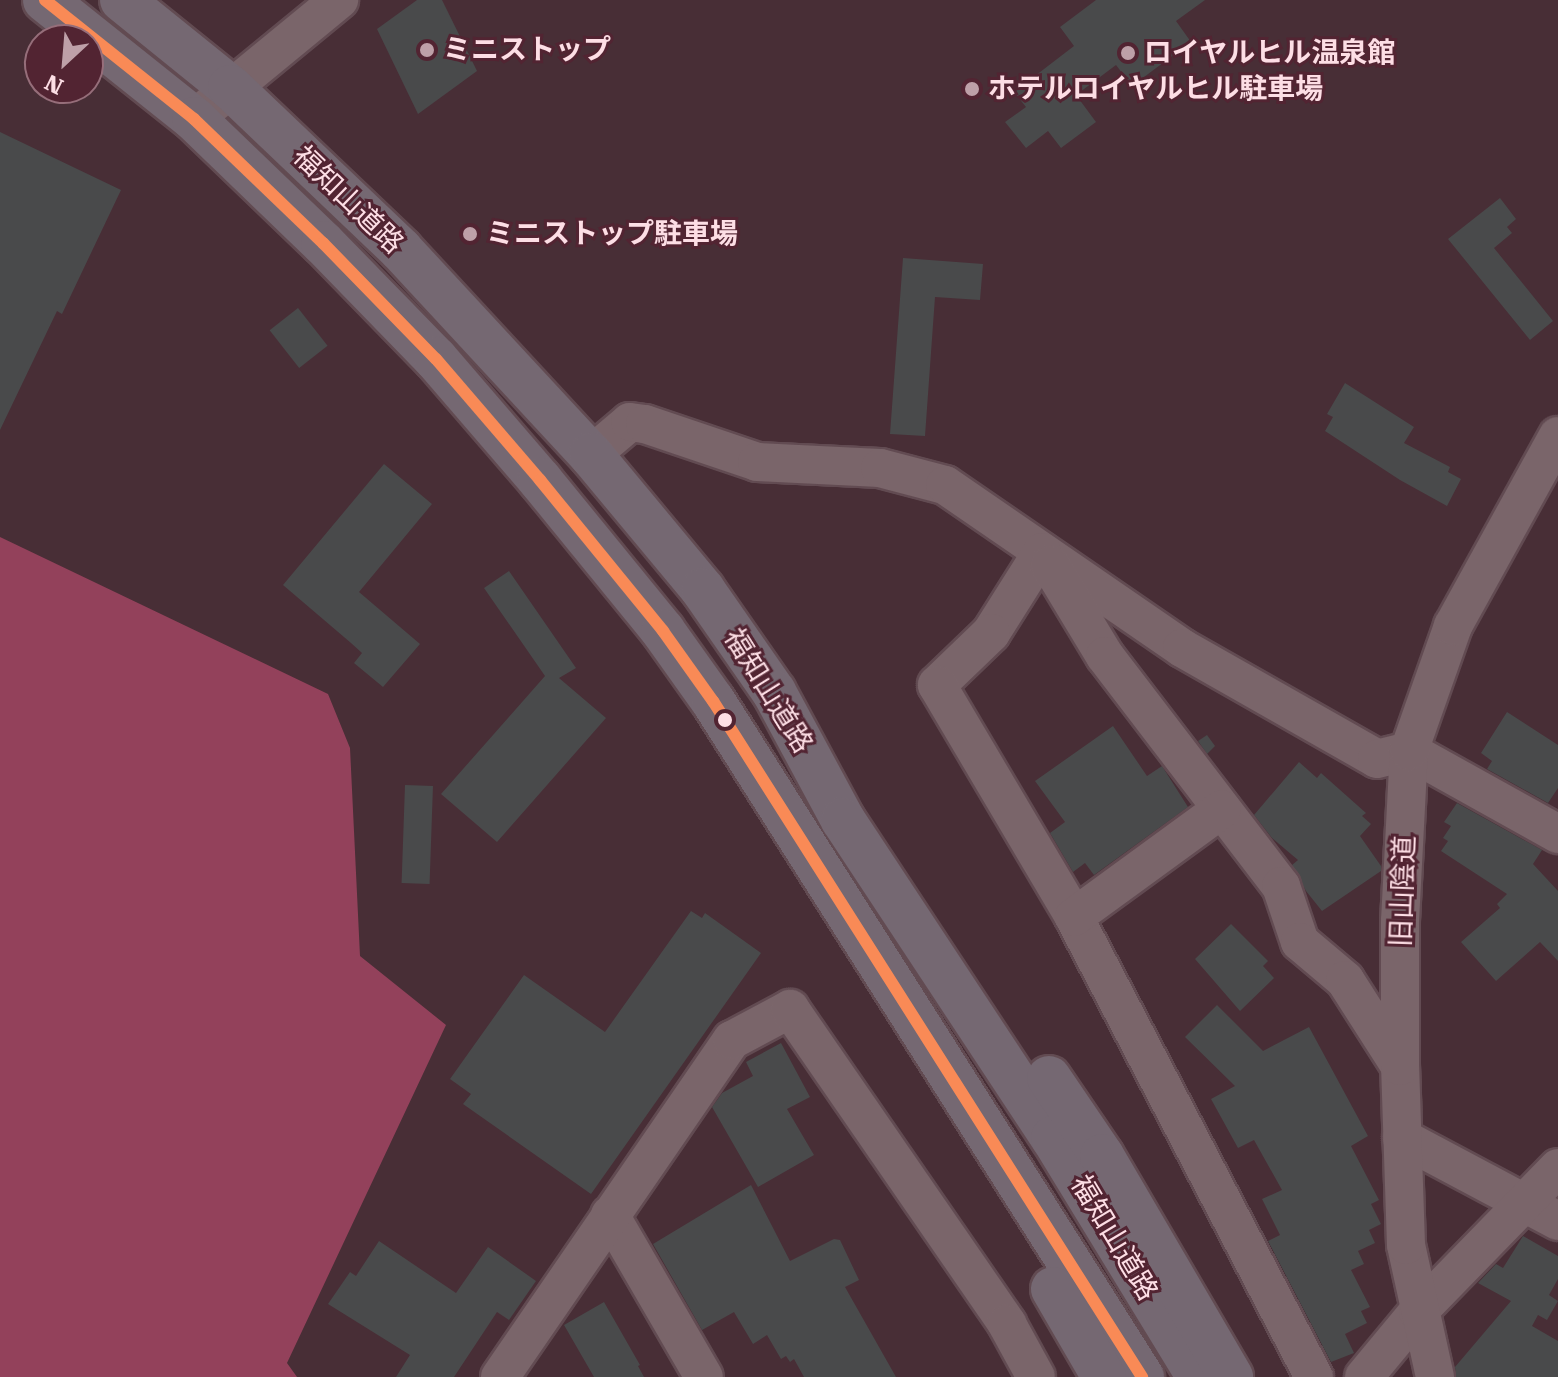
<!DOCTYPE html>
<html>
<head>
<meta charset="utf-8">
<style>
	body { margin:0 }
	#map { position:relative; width:1558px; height:1377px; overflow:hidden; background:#482e36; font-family:"Roboto Serif","Noto Sans JP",serif }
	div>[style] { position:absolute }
	.forest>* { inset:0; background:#93415b }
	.building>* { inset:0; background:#494a4b; transform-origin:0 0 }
	.roads { filter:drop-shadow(2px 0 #624b52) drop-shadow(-2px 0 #624b52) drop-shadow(0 2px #624b52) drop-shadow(0 -2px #624b52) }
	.street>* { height:38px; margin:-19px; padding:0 19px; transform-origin:19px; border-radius:19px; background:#7a656a }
	.highway>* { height:44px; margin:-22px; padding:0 22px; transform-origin:22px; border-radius:22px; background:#756872 }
	.bus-1>* { height:12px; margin:-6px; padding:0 6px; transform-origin:6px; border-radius:6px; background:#f98a56 }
	.dots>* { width:22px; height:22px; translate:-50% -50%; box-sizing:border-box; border:4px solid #522432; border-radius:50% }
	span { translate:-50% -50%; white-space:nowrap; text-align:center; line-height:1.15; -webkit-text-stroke:6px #522432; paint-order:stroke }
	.poi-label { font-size:28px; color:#fddee5; font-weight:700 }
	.left { translate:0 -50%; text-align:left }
	.street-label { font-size:28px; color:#fddee5 }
	.north { position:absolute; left:24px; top:24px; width:80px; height:80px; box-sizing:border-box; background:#522432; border:2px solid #966e7a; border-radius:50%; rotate:206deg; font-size:22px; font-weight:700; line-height:32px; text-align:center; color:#fddee5 }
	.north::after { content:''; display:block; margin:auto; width:28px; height:36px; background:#bea0a8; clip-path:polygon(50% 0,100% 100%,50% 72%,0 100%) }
</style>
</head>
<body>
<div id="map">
	<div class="forest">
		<i style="clip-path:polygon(0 537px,328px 694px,350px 748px,360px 956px,446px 1025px,287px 1363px,297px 1377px,0 1377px)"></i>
	</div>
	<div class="building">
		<i style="clip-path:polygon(417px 0,442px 0,477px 71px,418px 114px,377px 29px)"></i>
		<i style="clip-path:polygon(1096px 0,1205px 0,1176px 21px,1191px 42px,1132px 86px,1116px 65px,1076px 95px,1096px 122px,1061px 148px,1048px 131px,1026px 148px,1005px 122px,1026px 107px,1014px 92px,1074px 46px,1060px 27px)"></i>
		<i style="clip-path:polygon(0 132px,121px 190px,62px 314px,57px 311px,0 430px)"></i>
		<i style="clip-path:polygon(1500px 198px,1516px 219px,1507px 227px,1512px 233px,1494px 248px,1553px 321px,1530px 340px,1448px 239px)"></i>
		<i style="clip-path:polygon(903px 258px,983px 264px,980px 300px,935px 297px,925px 436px,890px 434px)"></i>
		<i style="left:298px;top:308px;width:48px;height:36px;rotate:52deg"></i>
		<i style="clip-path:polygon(1345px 383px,1414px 427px,1404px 443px,1450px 467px,1448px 472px,1461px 479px,1447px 506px,1400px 480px,1325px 431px,1333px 417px,1327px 414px)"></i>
		<i style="clip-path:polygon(384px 464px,432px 504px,359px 592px,420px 644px,383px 687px,354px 663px,362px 653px,351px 643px,283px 585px)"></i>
		<i style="clip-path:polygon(509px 571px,576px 668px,559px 678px,606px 718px,497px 842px,441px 794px,545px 676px,484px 588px)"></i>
		<i style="clip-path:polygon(1507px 712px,1558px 745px,1558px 788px,1548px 803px,1487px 769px,1492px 761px,1481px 753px)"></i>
		<i style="clip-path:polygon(1113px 726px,1147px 776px,1162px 766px,1188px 807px,1094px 875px,1085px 863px,1073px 872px,1050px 833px,1065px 822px,1035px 781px)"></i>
		<i style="clip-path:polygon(1207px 735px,1215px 746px,1207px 754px,1198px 741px)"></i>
		<i style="clip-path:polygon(1299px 762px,1317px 778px,1321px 773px,1366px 813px,1362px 816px,1371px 824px,1360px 836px,1381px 866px,1381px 871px,1322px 911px,1306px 891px,1292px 865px,1298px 860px,1272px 838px,1254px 815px)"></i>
		<i style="left:405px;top:785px;width:28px;height:98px;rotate:2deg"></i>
		<i style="clip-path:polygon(1457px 803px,1542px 850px,1533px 864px,1558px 891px,1558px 961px,1540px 942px,1496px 981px,1461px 942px,1500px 908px,1497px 904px,1507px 894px,1441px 851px,1448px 841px,1443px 838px,1451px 826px,1444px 822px)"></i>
		<i style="clip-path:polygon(691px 911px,702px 918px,705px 913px,761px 953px,591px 1194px,463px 1104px,471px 1094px,450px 1079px,524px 975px,605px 1032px)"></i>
		<i style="clip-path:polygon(1231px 924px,1268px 961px,1263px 966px,1274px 978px,1240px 1011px,1195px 959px)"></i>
		<i style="clip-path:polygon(1217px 1005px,1263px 1051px,1309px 1027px,1368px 1136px,1351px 1146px,1379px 1200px,1371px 1204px,1381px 1224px,1369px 1230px,1375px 1243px,1358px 1251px,1364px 1264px,1351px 1270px,1370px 1307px,1361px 1311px,1367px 1323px,1345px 1334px,1354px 1353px,1331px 1362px,1268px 1241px,1280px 1235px,1262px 1199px,1282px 1190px,1254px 1140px,1238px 1148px,1211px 1099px,1235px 1086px,1185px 1037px)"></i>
		<i style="clip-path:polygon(781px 1043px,810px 1097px,787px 1109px,814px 1155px,758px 1187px,712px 1107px,722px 1093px,753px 1076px,746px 1062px)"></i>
		<i style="clip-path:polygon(751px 1185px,790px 1261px,834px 1239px,840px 1240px,859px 1280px,845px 1287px,896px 1377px,804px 1377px,794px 1359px,790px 1362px,786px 1356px,781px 1359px,767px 1335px,753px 1344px,734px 1312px,702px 1330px,653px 1244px)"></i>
		<i style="clip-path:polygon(1523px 1236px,1558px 1256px,1558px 1279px,1549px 1295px,1558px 1301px,1547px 1320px,1538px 1315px,1532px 1326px,1558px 1341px,1558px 1377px,1456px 1377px,1455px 1367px,1511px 1301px,1478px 1283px,1496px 1264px,1503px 1268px)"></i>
		<i style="clip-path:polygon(379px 1241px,456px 1293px,488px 1247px,536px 1281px,509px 1320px,497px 1312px,454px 1377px,396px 1377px,410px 1355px,328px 1304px,350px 1272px,356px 1276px)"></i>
		<i style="clip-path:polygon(604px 1302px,640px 1365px,638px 1366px,644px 1377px,594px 1377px,564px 1325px)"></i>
	</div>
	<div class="roads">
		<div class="street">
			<i style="left:194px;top:119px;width:188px;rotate:-39.4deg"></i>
			<i style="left:591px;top:455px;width:51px;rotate:-40.2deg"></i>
			<i style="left:630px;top:422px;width:15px;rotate:8deg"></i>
			<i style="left:645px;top:424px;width:118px;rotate:18.7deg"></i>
			<i style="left:757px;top:462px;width:123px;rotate:2.8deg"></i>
			<i style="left:880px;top:468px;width:67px;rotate:14.7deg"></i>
			<i style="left:945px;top:485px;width:288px;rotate:34.5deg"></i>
			<i style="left:1182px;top:648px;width:224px;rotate:29.6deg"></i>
			<i style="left:1377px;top:759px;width:33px;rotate:-14deg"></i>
			<i style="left:1409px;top:751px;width:171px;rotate:29.1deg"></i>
			<i style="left:1042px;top:552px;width:96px;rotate:122.2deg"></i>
			<i style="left:991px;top:633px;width:75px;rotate:136.1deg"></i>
			<i style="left:937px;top:685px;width:269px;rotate:59.4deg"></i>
			<i style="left:1074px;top:917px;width:519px;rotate:62.45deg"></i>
			<i style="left:1050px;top:565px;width:106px;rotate:58.9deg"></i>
			<i style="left:1105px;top:656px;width:290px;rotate:52.6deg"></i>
			<i style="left:1281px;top:886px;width:59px;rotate:71.3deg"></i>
			<i style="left:1300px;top:942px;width:59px;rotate:40.2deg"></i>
			<i style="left:1345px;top:980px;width:102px;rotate:57.4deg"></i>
			<i style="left:1074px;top:917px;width:183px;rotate:-36.1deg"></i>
			<i style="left:1402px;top:1138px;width:177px;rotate:28deg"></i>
			<i style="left:610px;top:1215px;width:187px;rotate:59.9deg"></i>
			<i style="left:500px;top:1377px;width:409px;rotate:-55.5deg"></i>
			<i style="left:732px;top:1040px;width:66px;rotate:-28.1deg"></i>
			<i style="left:790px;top:1009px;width:383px;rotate:55.4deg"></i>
			<i style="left:1007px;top:1324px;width:60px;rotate:61.3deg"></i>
			<i style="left:1364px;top:1377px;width:85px;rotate:-50.3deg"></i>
			<i style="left:1418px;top:1312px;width:201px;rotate:-45.8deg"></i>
			<i style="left:1435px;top:1377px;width:135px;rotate:-102.4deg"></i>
			<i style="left:1406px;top:1245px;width:179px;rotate:-91.9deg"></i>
			<i style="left:1400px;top:1066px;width:145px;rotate:-90deg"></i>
			<i style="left:1400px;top:921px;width:170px;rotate:-87deg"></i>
			<i style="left:1409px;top:751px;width:133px;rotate:-70.6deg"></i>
			<i style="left:1453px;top:626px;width:217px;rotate:-61.1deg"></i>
		</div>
		<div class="highway">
			<i style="left:45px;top:0;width:191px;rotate:38.6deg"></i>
			<i style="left:194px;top:119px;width:179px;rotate:43.9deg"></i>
			<i style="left:323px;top:243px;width:162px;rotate:45.8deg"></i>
			<i style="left:436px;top:359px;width:160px;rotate:49.3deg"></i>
			<i style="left:540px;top:480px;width:195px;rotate:50.8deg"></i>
			<i style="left:663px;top:631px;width:86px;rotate:54.5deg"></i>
			<i style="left:713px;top:701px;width:801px;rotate:57.6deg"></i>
			<i style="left:122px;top:0;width:139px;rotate:38.9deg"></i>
			<i style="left:230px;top:87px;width:236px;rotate:43.6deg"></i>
			<i style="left:401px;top:250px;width:280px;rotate:47.2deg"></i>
			<i style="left:591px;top:455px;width:175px;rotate:50.3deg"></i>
			<i style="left:703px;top:590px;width:124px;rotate:55.2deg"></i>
			<i style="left:774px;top:692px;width:145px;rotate:61.7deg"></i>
			<i style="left:843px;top:820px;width:381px;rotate:56.6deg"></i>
			<i style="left:1053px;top:1138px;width:280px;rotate:58.6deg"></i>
			<i style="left:1049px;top:1078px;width:94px;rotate:55.8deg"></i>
			<i style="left:1102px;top:1156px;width:256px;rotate:59.7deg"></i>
			<i style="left:1053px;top:1289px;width:102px;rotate:59.9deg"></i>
		</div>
	</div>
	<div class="bus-1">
		<i style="left:45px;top:0;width:191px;rotate:38.6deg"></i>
		<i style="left:194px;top:119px;width:179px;rotate:43.9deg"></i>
		<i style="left:323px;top:243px;width:162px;rotate:45.8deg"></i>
		<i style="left:436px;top:359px;width:160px;rotate:49.3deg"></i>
		<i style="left:540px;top:480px;width:195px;rotate:50.8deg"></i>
		<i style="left:663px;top:631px;width:86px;rotate:54.5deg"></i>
		<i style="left:713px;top:701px;width:801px;rotate:57.6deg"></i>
	</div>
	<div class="dots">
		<i style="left:427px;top:50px;background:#bea0a8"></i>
		<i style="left:1128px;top:53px;background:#bea0a8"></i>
		<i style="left:972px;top:89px;background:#bea0a8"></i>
		<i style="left:470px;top:234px;background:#bea0a8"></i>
		<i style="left:725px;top:720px;background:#fddee5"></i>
	</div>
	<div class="poi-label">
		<span class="left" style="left:443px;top:50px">ミニストップ</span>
		<span class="left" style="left:1144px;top:53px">ロイヤルヒル温泉館</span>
		<span class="left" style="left:988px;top:89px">ホテルロイヤルヒル駐車場</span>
		<span class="left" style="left:486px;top:234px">ミニストップ駐車場</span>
	</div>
	<div class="street-label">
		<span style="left:348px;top:200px;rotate:44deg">福知山道路</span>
		<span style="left:768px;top:691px;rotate:58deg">福知山道路</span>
		<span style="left:1403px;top:891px;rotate:-88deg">旧山陰道</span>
		<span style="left:1114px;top:1238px;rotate:59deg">福知山道路</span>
	</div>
	<div class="north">N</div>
</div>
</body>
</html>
